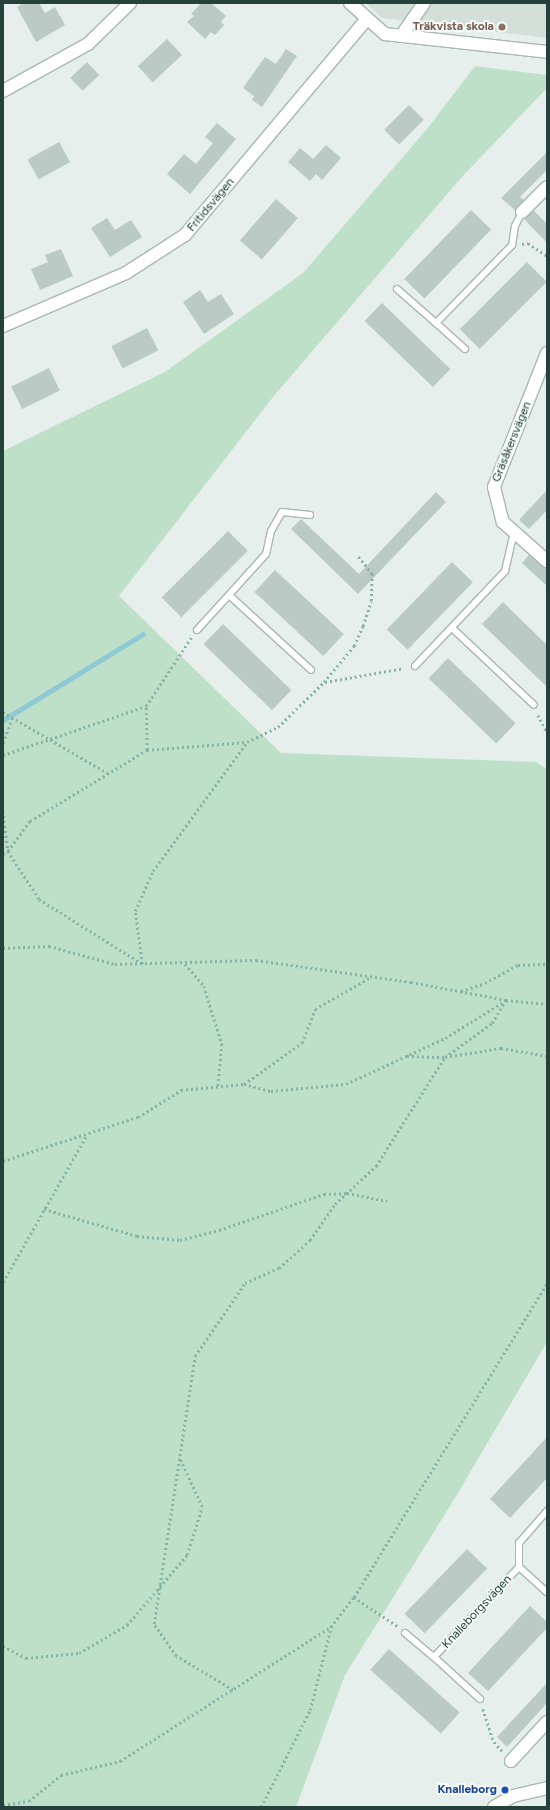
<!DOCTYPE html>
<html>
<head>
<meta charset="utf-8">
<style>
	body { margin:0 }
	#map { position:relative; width:550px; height:1810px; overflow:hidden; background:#e6efeb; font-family:Figtree,sans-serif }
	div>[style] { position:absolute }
	.built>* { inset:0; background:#d4dfda }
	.green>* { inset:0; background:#bfe0c8 }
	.stream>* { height:5px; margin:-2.5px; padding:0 2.5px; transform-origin:2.5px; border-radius:2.5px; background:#8ec9d4 }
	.building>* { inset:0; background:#bbcac4; transform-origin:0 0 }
	.path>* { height:2.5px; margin-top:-1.25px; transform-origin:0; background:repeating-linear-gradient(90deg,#86b3a5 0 2px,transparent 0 5px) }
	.roads { filter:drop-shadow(1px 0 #a8b8b2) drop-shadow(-1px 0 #a8b8b2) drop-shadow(0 1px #a8b8b2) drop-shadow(0 -1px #a8b8b2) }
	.service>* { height:6px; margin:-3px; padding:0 3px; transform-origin:3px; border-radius:3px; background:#fff }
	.minor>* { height:12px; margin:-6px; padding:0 6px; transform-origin:6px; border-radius:6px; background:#fff }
	.dots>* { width:11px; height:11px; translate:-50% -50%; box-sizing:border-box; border:2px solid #f7fbf9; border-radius:50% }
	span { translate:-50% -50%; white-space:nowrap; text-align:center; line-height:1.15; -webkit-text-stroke:3.5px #f7fbf9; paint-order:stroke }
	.education-label { font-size:12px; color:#785e54; font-weight:700 }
	.right { translate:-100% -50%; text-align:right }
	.street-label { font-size:12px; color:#24423a }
	.transit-label { font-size:12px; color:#164399; font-weight:700 }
	.frame { position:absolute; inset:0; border:4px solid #24423a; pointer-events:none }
</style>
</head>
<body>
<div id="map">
	<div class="built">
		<i style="clip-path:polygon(366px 3px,547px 3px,547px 38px,382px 18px)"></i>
	</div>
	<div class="green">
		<i style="clip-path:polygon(475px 66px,547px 75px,547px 88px,460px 179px,273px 397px,119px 596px,281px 753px,536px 762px,547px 769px,547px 1342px,455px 1498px,345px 1675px,296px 1807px,3px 1807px,3px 451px,165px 372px,303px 273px,427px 129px)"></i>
	</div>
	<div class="stream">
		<i style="left:3px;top:720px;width:164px;rotate:-31.6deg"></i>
	</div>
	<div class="building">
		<i style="clip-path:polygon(24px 3px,39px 3px,45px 13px,55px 7px,65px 25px,36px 42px,17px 7px)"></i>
		<i style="clip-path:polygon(201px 3px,211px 3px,226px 16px,221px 22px,224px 25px,215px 35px,211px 32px,205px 39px,187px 22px,194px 16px,191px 14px)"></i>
		<i style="left:167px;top:39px;width:22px;height:40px;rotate:47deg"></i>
		<i style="clip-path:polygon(286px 49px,297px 56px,262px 107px,252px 100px,254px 96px,243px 88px,265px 57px,276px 64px)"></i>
		<i style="left:87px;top:62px;width:18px;height:23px;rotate:47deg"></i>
		<i style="left:409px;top:105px;width:21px;height:35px;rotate:45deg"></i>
		<i style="clip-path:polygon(217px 123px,236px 139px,190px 194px,167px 174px,184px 154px,196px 164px,213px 143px,205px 137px)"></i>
		<i style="left:59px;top:142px;width:23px;height:36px;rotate:61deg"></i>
		<i style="clip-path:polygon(326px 145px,341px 158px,322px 180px,316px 174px,310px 181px,288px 162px,300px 148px,313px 159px)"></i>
		<i style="clip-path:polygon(547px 152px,547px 170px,520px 197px,524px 200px,515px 210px,501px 198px)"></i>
		<i style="left:276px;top:199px;width:29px;height:55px;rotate:41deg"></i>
		<i style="left:471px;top:210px;width:28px;height:96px;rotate:44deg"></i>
		<i style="clip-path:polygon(534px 211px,547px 224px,547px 243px,524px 219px)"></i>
		<i style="clip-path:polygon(107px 218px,115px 230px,131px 220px,142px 237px,110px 257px,91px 228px)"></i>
		<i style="clip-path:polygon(61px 249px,73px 276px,40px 290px,31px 269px,48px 262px,45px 255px)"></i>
		<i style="left:527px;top:262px;width:28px;height:95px;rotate:45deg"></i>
		<i style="clip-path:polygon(200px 290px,208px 302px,221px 294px,234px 314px,204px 334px,183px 302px)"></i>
		<i style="left:382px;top:303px;width:95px;height:25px;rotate:44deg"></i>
		<i style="left:147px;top:328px;width:25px;height:40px;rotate:63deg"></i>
		<i style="left:49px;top:368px;width:25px;height:42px;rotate:64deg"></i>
		<i style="clip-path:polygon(547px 490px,547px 510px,529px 529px,519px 520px)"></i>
		<i style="clip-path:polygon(436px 492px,446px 502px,358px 594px,291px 529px,301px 519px,359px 574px)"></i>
		<i style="left:228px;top:531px;width:28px;height:94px;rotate:45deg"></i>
		<i style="clip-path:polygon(529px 555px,547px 568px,547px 586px,522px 563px)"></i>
		<i style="left:452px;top:562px;width:29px;height:94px;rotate:44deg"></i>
		<i style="left:275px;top:570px;width:94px;height:30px;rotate:43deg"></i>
		<i style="clip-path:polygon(503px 602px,547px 645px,547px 687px,482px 624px)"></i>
		<i style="left:223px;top:624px;width:95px;height:28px;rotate:44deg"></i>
		<i style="left:448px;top:658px;width:94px;height:28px;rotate:44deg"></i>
		<i style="clip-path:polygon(547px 1437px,547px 1478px,510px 1518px,490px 1499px)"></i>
		<i style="left:467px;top:1549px;width:28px;height:90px;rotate:44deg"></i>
		<i style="clip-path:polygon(530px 1606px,547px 1622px,547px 1628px,488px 1691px,468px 1673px)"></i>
		<i style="left:389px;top:1649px;width:95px;height:28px;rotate:42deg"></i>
		<i style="clip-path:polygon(547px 1683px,547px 1703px,507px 1747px,497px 1737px)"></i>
	</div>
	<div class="path">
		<i style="left:522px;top:244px;width:6px;rotate:-9deg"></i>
		<i style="left:528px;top:243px;width:23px;rotate:34deg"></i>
		<i style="left:325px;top:682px;width:80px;rotate:-10deg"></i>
		<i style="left:3px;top:712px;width:123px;rotate:30.3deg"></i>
		<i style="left:538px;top:715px;width:19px;rotate:62deg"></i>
		<i style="left:3px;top:743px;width:27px;rotate:-70deg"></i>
		<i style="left:147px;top:750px;width:44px;rotate:-91.3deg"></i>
		<i style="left:146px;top:706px;width:82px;rotate:-56.5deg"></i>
		<i style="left:3px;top:755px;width:151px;rotate:-18.9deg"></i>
		<i style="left:3px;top:811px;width:40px;rotate:82.9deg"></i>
		<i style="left:8px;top:851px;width:57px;rotate:57.1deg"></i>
		<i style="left:39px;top:899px;width:120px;rotate:32.1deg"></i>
		<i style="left:3px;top:854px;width:6px;rotate:-31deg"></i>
		<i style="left:8px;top:851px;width:37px;rotate:-54deg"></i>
		<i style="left:30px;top:821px;width:137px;rotate:-31.3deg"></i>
		<i style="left:147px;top:750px;width:100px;rotate:-4.6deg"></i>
		<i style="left:247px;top:742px;width:34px;rotate:-26deg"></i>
		<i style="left:278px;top:727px;width:64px;rotate:-44.4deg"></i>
		<i style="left:324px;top:682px;width:47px;rotate:-50.2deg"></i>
		<i style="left:354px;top:646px;width:22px;rotate:-66deg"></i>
		<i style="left:363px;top:626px;width:26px;rotate:-72deg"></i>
		<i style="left:371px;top:601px;width:27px;rotate:-88deg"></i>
		<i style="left:372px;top:574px;width:22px;rotate:-129deg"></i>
		<i style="left:3px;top:948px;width:46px;rotate:-2.5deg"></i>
		<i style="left:49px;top:946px;width:68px;rotate:15.3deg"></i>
		<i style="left:115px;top:964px;width:141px;rotate:-1.6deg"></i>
		<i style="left:256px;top:960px;width:157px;rotate:8.1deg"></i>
		<i style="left:411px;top:982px;width:97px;rotate:10.7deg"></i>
		<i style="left:506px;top:1000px;width:41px;rotate:5.6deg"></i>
		<i style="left:142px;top:964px;width:53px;rotate:-97.5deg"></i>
		<i style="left:135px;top:911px;width:44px;rotate:-65.8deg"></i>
		<i style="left:153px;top:871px;width:160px;rotate:-53.9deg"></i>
		<i style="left:185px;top:964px;width:29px;rotate:49deg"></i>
		<i style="left:204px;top:986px;width:61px;rotate:72.8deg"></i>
		<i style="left:222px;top:1044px;width:43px;rotate:95.3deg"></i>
		<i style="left:461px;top:991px;width:25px;rotate:-18deg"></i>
		<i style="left:485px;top:983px;width:38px;rotate:-29deg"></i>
		<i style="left:518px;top:965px;width:29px;rotate:-2deg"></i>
		<i style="left:407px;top:1056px;width:38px;rotate:2deg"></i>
		<i style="left:445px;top:1057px;width:57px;rotate:-9.1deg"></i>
		<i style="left:501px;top:1048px;width:47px;rotate:9.9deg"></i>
		<i style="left:244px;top:1084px;width:71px;rotate:-35.3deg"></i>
		<i style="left:302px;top:1043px;width:36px;rotate:-69deg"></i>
		<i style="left:315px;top:1009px;width:64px;rotate:-29.7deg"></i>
		<i style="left:3px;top:1161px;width:142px;rotate:-18.1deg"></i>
		<i style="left:138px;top:1117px;width:51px;rotate:-32.1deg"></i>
		<i style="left:181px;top:1090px;width:63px;rotate:-5.4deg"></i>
		<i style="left:244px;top:1084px;width:28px;rotate:15deg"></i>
		<i style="left:271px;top:1091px;width:75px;rotate:-5.3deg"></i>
		<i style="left:346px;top:1084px;width:109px;rotate:-24.9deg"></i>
		<i style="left:445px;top:1038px;width:70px;rotate:-31.7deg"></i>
		<i style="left:44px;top:1209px;width:97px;rotate:16.2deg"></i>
		<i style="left:137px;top:1236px;width:43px;rotate:5.3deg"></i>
		<i style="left:180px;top:1240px;width:40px;rotate:-14.4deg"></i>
		<i style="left:219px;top:1230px;width:111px;rotate:-18.9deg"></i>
		<i style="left:324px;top:1194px;width:23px;rotate:-2deg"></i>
		<i style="left:347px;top:1193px;width:41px;rotate:11.3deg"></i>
		<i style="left:3px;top:1282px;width:169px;rotate:-60.3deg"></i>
		<i style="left:354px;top:1597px;width:52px;rotate:34deg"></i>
		<i style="left:3px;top:1646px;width:26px;rotate:28deg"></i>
		<i style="left:26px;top:1658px;width:53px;rotate:-5.4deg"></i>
		<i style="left:79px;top:1653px;width:56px;rotate:-30.3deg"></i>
		<i style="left:127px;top:1625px;width:92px;rotate:-49.4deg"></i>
		<i style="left:187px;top:1555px;width:50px;rotate:-72.6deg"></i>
		<i style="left:202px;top:1507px;width:55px;rotate:-114.7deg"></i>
		<i style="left:233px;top:1690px;width:66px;rotate:-149.2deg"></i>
		<i style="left:176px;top:1656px;width:39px;rotate:-125deg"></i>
		<i style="left:154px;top:1624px;width:271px;rotate:-81.3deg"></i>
		<i style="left:195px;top:1356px;width:88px;rotate:-55.6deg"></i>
		<i style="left:245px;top:1283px;width:37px;rotate:-24deg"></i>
		<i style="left:279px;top:1268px;width:42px;rotate:-42.1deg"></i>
		<i style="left:310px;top:1240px;width:44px;rotate:-55.2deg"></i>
		<i style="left:335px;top:1204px;width:56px;rotate:-42.8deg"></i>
		<i style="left:376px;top:1166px;width:129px;rotate:-57.7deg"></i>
		<i style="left:445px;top:1057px;width:58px;rotate:-35.9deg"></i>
		<i style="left:492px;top:1023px;width:27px;rotate:-59deg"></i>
		<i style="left:483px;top:1709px;width:35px;rotate:72deg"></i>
		<i style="left:494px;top:1742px;width:12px;rotate:48deg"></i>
		<i style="left:3px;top:1805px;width:26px;rotate:-9deg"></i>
		<i style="left:29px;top:1801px;width:41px;rotate:-39.1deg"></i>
		<i style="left:61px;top:1775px;width:61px;rotate:-13.3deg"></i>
		<i style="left:120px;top:1761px;width:249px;rotate:-32.5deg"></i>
		<i style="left:261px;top:1807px;width:109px;rotate:-63.2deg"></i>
		<i style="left:310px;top:1710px;width:86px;rotate:-75.8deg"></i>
		<i style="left:331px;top:1627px;width:38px;rotate:-53deg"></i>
		<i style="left:354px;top:1597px;width:369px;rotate:-58.4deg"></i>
	</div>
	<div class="roads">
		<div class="service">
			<i style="left:397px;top:289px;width:52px;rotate:41.1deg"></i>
			<i style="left:436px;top:323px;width:109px;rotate:-45.7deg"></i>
			<i style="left:512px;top:245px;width:19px;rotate:-81deg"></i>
			<i style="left:515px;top:226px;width:16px;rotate:-63deg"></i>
			<i style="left:436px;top:323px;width:39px;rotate:42deg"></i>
			<i style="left:310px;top:515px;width:28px;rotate:-174deg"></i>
			<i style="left:282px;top:512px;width:22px;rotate:120deg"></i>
			<i style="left:271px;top:531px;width:24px;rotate:102deg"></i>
			<i style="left:266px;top:554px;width:55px;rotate:132.1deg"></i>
			<i style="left:229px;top:595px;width:111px;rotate:42.4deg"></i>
			<i style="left:452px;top:628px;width:112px;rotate:43.2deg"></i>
			<i style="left:197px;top:630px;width:47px;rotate:-47.6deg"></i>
			<i style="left:415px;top:666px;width:131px;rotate:-46.5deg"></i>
			<i style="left:505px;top:571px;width:40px;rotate:-77deg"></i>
			<i style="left:519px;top:1567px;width:24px;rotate:-90deg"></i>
			<i style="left:519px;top:1543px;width:43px;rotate:-48.8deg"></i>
			<i style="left:405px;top:1633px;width:38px;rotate:40deg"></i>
			<i style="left:480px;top:1699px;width:62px;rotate:-137.6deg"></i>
			<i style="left:434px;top:1657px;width:124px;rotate:-46.6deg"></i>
			<i style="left:519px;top:1567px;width:38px;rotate:42deg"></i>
		</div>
		<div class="minor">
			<i style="left:350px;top:3px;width:47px;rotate:41.5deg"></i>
			<i style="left:385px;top:34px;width:163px;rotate:6.3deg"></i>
			<i style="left:401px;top:36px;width:40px;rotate:-55.1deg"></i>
			<i style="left:3px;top:91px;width:97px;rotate:-28.9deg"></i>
			<i style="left:88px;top:44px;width:59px;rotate:-44.3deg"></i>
			<i style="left:522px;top:212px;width:35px;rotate:-45deg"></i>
			<i style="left:3px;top:326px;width:134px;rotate:-23.3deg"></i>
			<i style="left:126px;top:273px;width:70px;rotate:-32.8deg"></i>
			<i style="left:185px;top:235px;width:282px;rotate:-49.9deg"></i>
			<i style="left:547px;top:353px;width:144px;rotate:111.6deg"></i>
			<i style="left:494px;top:487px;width:36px;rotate:76deg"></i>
			<i style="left:503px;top:522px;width:59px;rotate:41.6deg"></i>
			<i style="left:511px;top:1761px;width:53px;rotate:-47.3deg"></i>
			<i style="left:494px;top:1807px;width:22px;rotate:-30deg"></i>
			<i style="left:513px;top:1796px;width:35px;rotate:-13deg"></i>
		</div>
	</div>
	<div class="dots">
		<i style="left:502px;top:27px;background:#8d6e63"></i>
		<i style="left:505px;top:1790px;background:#1a4fb4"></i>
	</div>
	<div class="education-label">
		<span class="right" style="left:494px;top:27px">Träkvista skola</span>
	</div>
	<div class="street-label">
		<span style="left:211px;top:205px;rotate:-50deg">Fritidsvägen</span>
		<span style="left:512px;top:442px;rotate:-68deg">Gräsåkersvägen</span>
		<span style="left:477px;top:1612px;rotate:-47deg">Knalleborgsvägen</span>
	</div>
	<div class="transit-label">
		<span class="right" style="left:497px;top:1790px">Knalleborg</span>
	</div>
	<div class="frame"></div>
</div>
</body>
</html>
